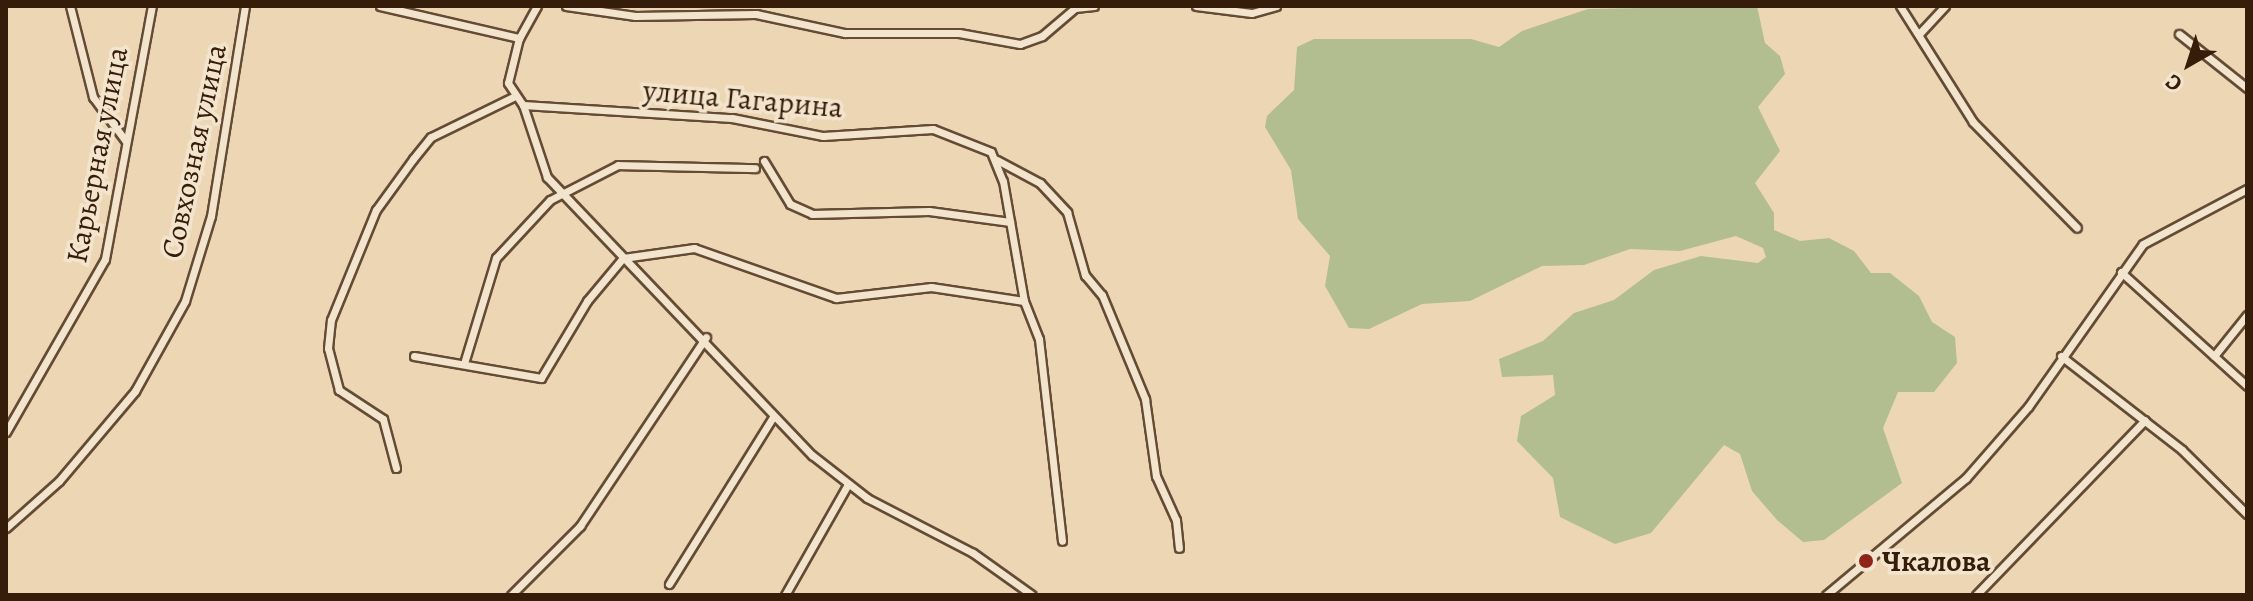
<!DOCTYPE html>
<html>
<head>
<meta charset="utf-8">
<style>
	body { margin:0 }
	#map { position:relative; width:2253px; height:601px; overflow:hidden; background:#ecd6b4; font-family:Alegreya,serif }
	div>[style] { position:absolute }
	.green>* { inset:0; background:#b3be90 }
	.roads { filter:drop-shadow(2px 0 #644b34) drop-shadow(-2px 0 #644b34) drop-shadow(0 2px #644b34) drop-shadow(0 -2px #644b34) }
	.minor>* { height:7px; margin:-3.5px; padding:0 3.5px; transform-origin:3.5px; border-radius:3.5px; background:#f3e4ce }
	.dots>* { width:22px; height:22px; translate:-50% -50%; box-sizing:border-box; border:4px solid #f3e4ce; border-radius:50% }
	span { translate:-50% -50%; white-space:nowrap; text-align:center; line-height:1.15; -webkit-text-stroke:7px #f3e4ce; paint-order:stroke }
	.street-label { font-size:30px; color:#361d09 }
	.poi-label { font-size:30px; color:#361d09; font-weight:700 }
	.left { translate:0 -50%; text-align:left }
	.frame { position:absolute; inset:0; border:8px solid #361d09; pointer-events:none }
	.north { position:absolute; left:2149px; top:24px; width:80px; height:80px; -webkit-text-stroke:6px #f3e4ce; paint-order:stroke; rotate:219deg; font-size:22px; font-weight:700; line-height:32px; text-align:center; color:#361d09 }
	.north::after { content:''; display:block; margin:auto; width:28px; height:36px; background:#361d09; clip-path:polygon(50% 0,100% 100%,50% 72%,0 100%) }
</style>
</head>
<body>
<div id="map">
	<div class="green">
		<i style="clip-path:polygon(1757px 6px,1765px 43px,1780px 56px,1785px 74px,1758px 107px,1780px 151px,1755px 183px,1774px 213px,1774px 230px,1800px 241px,1829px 238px,1854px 251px,1871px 273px,1890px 273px,1919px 296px,1932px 322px,1955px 337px,1957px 363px,1934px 392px,1898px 392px,1883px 428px,1902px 483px,1824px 540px,1803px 542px,1777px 520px,1752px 491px,1740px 454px,1724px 445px,1651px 533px,1615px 544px,1560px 517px,1553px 478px,1517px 441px,1521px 416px,1555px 395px,1553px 375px,1502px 377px,1499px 359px,1543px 341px,1574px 313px,1614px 300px,1654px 270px,1701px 256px,1758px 263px,1766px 257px,1763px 248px,1736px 236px,1680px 251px,1630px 249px,1584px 265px,1542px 266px,1470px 301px,1422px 304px,1369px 329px,1349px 328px,1325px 286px,1330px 256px,1298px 219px,1291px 170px,1265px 127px,1267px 116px,1294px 90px,1297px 47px,1314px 39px,1471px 39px,1499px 47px,1522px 31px,1588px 9px)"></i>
	</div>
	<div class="roads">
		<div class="minor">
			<i style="left:70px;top:6px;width:94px;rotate:75.8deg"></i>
			<i style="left:93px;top:97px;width:54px;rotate:53.3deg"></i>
			<i style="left:380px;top:6px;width:143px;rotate:13deg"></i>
			<i style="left:537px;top:6px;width:37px;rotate:119deg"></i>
			<i style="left:519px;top:38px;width:46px;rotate:103.7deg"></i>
			<i style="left:508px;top:83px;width:27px;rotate:56deg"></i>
			<i style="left:523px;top:105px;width:76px;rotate:71.6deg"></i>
			<i style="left:547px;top:177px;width:384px;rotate:46.4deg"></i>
			<i style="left:812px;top:455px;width:70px;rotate:38deg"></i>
			<i style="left:867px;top:498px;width:119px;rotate:27.4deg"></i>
			<i style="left:973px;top:553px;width:72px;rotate:35.4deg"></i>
			<i style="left:566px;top:6px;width:70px;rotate:8.2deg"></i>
			<i style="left:635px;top:16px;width:121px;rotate:-0.9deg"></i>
			<i style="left:756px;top:14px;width:91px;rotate:12.1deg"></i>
			<i style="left:845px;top:33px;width:114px"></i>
			<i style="left:959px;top:33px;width:62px;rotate:10.2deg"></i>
			<i style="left:1020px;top:44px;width:23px;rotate:-20deg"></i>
			<i style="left:1042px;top:36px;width:43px;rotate:-40.3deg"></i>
			<i style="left:1075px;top:8px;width:19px;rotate:-6deg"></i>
			<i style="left:1196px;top:6px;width:56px;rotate:7.1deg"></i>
			<i style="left:1252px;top:13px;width:25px;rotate:-16deg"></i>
			<i style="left:1900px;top:6px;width:137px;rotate:57.8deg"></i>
			<i style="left:1973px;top:122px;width:148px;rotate:45.5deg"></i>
			<i style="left:1919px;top:34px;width:38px;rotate:-47deg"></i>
			<i style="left:2179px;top:34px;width:87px;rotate:38.5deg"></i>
			<i style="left:523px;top:105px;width:209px;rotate:3.6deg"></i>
			<i style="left:732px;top:118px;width:93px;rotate:11.2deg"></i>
			<i style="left:823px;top:136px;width:110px;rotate:-3.6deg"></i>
			<i style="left:933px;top:129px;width:62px;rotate:21.6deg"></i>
			<i style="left:991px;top:152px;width:31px;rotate:68deg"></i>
			<i style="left:1003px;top:181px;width:122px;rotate:80.1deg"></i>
			<i style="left:1024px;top:301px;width:41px;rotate:68.5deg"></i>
			<i style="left:1039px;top:339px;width:203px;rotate:83.5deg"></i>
			<i style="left:997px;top:160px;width:49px;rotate:28.1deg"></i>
			<i style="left:1040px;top:183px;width:40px;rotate:47deg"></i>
			<i style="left:1067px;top:212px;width:66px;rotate:74.1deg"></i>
			<i style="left:1085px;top:275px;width:26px;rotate:50deg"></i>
			<i style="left:1102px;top:295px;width:113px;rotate:67.5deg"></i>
			<i style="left:1145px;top:399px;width:78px;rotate:81.9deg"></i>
			<i style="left:1156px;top:476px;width:48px;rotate:65.6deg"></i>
			<i style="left:1176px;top:520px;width:28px;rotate:84deg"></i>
			<i style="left:764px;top:161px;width:50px;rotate:58.8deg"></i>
			<i style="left:790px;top:204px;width:24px;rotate:24deg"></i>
			<i style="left:812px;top:214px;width:117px;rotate:-1.5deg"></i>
			<i style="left:929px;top:211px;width:82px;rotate:7.7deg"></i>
			<i style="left:2121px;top:272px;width:170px;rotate:42.1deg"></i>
			<i style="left:414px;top:356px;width:129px;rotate:9.8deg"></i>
			<i style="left:541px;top:378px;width:90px;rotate:-59.1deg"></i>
			<i style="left:587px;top:301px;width:56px;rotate:-50.1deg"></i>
			<i style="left:623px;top:258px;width:72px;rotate:-8deg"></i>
			<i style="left:694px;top:248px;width:151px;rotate:19.4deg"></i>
			<i style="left:836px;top:298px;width:96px;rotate:-6.6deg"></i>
			<i style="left:931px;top:287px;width:94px;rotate:8.6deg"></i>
			<i style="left:2061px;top:356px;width:153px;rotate:37.8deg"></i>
			<i style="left:2182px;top:450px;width:91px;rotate:44.6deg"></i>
			<i style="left:2214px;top:356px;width:53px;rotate:-51.2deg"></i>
			<i style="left:465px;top:360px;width:107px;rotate:-73.1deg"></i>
			<i style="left:496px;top:258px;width:79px;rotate:-47deg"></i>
			<i style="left:550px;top:200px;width:76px;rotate:-27.2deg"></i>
			<i style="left:618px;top:165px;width:137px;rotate:1.3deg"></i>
			<i style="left:6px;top:432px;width:199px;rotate:-60.2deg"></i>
			<i style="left:105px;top:259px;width:257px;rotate:-79.5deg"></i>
			<i style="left:396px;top:468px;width:51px;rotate:-104.9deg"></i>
			<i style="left:383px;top:419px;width:53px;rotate:-146.6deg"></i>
			<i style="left:339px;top:390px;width:43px;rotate:-104.7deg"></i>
			<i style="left:328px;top:348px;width:28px;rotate:-84deg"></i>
			<i style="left:331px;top:320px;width:119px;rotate:-67.8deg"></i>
			<i style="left:376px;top:210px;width:63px;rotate:-54deg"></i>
			<i style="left:413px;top:159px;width:28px;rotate:-51deg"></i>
			<i style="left:431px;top:137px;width:91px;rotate:-26deg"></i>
			<i style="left:6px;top:528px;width:71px;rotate:-41.6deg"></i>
			<i style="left:59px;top:481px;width:118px;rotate:-49.8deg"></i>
			<i style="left:135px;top:391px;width:103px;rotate:-60.9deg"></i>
			<i style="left:185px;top:301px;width:89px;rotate:-73deg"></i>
			<i style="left:211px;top:216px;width:213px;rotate:-80.8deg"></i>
			<i style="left:669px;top:584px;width:197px;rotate:-58.1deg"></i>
			<i style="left:511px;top:595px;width:98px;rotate:-45deg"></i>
			<i style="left:580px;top:526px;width:227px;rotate:-56.3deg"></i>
			<i style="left:785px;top:595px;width:128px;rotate:-60.4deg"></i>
			<i style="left:1826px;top:595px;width:182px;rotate:-39.9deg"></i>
			<i style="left:1966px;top:478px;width:94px;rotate:-48.9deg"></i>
			<i style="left:2028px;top:407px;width:199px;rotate:-54.8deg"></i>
			<i style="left:2143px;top:244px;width:118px;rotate:-27.9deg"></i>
			<i style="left:1976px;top:595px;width:243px;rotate:-46deg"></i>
		</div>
	</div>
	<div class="dots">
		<i style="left:1866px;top:561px;background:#8f2418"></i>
	</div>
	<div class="street-label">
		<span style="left:743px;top:99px;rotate:5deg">улица Гагарина</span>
		<span style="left:194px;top:151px;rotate:-78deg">Совхозная улица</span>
		<span style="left:97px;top:155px;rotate:-79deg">Карьерная улица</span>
	</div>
	<div class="poi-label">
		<span class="left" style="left:1882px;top:561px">Чкалова</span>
	</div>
	<div class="frame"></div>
	<div class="north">С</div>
</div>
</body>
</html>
